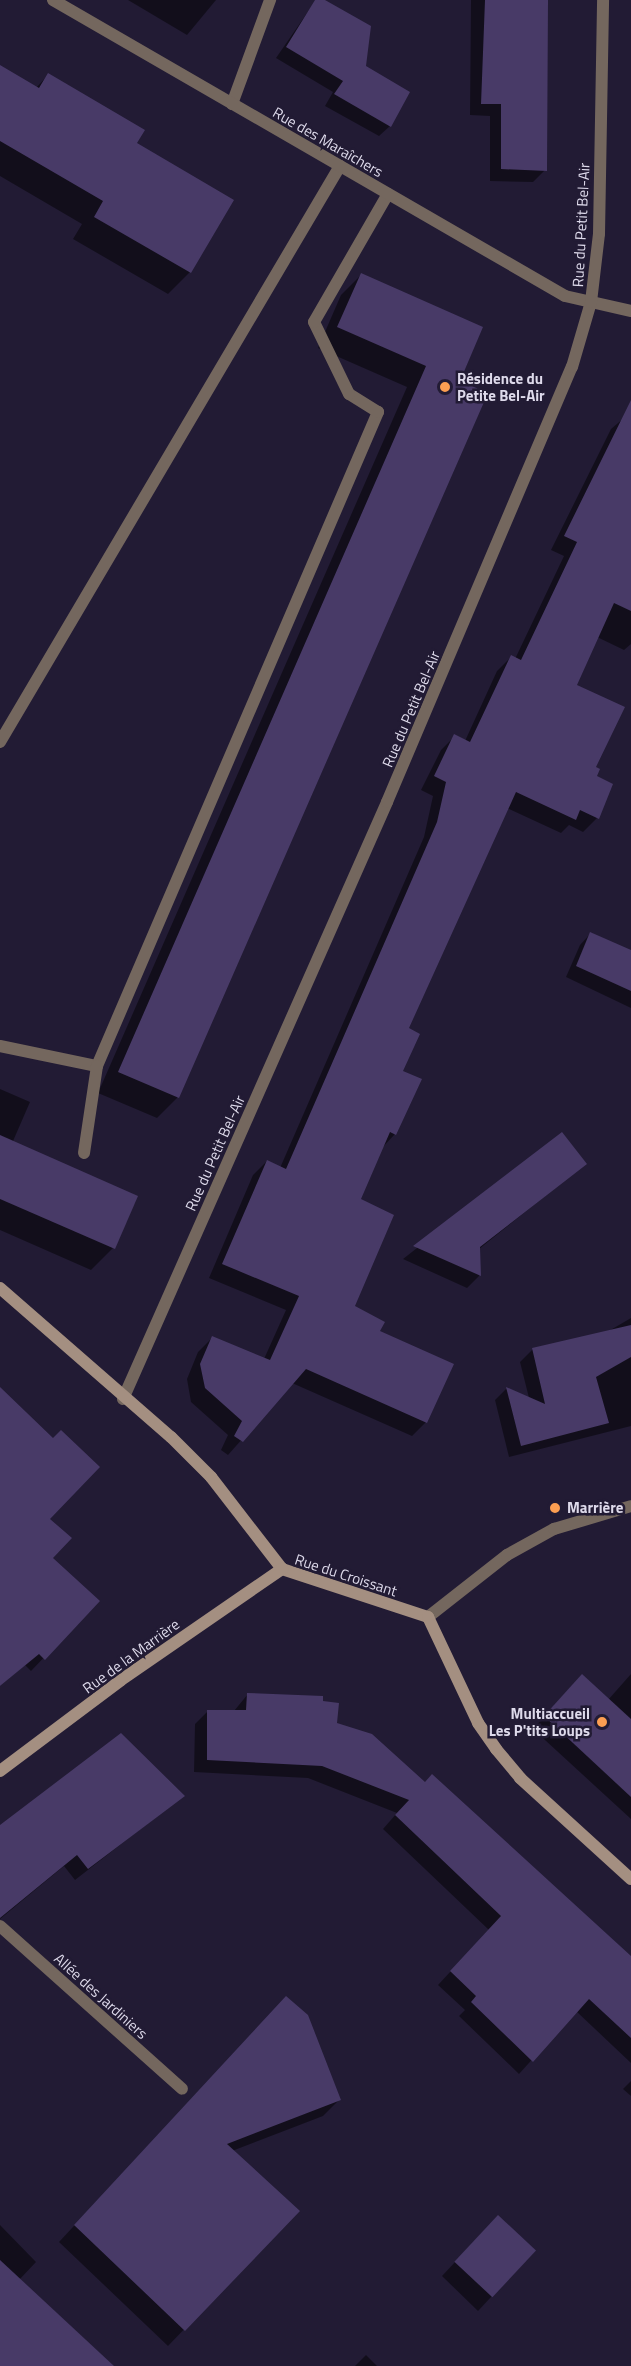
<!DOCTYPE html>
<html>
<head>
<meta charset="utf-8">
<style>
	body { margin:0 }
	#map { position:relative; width:631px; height:2366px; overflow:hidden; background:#221b34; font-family:"Titillium Web",sans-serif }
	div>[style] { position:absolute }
	.shadow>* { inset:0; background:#0007 }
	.building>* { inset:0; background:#483a67; transform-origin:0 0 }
	.lane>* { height:12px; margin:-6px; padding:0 6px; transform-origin:6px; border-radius:6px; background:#74675e }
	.street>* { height:12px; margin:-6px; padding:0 6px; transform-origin:6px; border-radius:6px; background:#74675e }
	.secondary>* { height:12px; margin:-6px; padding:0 6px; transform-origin:6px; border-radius:6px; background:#a48f81 }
	.dots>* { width:16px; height:16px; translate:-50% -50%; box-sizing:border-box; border:3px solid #221b34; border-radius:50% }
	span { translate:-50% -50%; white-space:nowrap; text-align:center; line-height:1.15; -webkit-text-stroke:5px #221b34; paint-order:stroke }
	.street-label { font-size:15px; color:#dedaeb }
	.poi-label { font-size:15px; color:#dedaeb; font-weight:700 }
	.left { translate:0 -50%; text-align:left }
	.right { translate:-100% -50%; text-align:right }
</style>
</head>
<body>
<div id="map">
	<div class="shadow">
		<i style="clip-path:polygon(128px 0,216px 0,187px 35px)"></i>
		<i style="clip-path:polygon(316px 0,322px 0,364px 67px,390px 126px,379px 136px,325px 106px,333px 92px,276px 58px)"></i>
		<i style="clip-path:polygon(471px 0,546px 0,545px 170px,533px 182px,490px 181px,490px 116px,470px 115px)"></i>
		<i style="clip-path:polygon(0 67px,36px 88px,48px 75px,135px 144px,232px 200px,190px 272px,168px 294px,73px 239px,82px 224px,0 176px)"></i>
		<i style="clip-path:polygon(362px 274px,458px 382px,486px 394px,177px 1098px,157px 1118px,98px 1093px,407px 387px,318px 348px,341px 295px)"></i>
		<i style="clip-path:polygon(631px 412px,631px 644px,624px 650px,597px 637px,575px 686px,594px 768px,597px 818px,583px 832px,569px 825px,561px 833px,507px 808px,407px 1029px,395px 1134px,381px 1149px,359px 1200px,353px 1307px,378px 1331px,426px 1422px,412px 1436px,292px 1383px,228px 1455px,221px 1450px,228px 1435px,191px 1402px,187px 1379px,198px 1352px,212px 1338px,264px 1359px,286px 1310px,209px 1278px,253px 1175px,267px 1161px,280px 1168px,424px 837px,433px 796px,421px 790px,441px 750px,455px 736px,465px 741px,497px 671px,511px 657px,515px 659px,564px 556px,551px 550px,611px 429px)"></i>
		<i style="clip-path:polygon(591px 933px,631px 952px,631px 1008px,566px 977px,580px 945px)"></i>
		<i style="clip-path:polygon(0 1089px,30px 1102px,10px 1148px,113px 1248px,91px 1270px,0 1230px)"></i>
		<i style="clip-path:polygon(562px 1134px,585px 1164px,479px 1249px,479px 1276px,467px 1288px,403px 1259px)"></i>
		<i style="clip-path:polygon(631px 1318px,631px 1426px,509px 1457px,495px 1400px,506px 1389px,529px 1398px,520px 1362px,532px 1350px,607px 1332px)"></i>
		<i style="clip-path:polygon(0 1389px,48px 1519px,51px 1559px,98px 1601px,31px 1671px,25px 1665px,0 1686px)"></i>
		<i style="clip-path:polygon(631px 1674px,631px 1819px,533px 1729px,570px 1688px,608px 1700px)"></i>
		<i style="clip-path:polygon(248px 1694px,321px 1703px,336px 1725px,424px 1784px,631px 1959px,631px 2063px,576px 2011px,519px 2074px,459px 2016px,465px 2010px,438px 1985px,489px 1930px,383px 1829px,397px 1813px,308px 1778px,194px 1772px,195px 1724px,208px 1711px,234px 1711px)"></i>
		<i style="clip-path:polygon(183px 1796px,75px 1880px,64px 1866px,0 1919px,0 1828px)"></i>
		<i style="clip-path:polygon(271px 2014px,339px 2100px,323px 2116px,232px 2151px,298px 2211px,168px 2346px,59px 2242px)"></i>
		<i style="clip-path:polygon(631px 2081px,631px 2096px,623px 2089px)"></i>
		<i style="clip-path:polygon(0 2225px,36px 2262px,19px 2280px,111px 2366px,5px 2366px,0 2361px)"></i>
		<i style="clip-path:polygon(485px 2230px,534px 2251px,478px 2311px,442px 2276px)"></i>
		<i style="clip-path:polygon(366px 2355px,377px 2366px,355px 2366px)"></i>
	</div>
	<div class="building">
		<i style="clip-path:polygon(315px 0,325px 0,371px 26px,366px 66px,410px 92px,391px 127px,334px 94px,343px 81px,286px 47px)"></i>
		<i style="clip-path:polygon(485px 0,548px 0,547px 171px,501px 169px,501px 104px,481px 104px)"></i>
		<i style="clip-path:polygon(0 65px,39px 88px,48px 73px,145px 130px,137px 143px,234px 200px,191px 273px,94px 217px,103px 201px,0 141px)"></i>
		<i style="clip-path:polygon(361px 273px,483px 327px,460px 381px,488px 393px,179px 1098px,118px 1072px,426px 366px,337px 327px)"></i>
		<i style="clip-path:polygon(631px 400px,631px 611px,614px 603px,577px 685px,625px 707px,596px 767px,600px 769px,597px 776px,613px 784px,599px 819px,580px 810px,576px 820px,516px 792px,409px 1028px,420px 1034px,403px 1071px,422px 1079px,396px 1135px,390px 1132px,361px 1199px,394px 1215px,355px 1306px,385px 1322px,380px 1331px,454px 1364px,427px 1423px,306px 1369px,243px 1442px,234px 1436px,242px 1421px,205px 1388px,200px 1364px,212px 1336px,270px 1360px,299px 1296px,222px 1264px,267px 1160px,286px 1169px,437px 822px,446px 782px,434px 776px,454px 734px,470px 742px,511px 655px,521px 660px,577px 542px,564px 536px)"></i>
		<i style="clip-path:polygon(590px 932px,631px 950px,631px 991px,576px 966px)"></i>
		<i style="clip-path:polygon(562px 1132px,587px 1164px,480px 1247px,481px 1276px,413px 1246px)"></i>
		<i style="clip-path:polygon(0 1135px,138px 1196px,115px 1249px,0 1199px)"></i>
		<i style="clip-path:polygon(631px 1325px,631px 1357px,596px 1377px,609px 1423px,521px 1446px,506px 1387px,545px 1404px,532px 1348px)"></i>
		<i style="clip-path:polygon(0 1387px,53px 1438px,61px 1430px,100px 1467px,50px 1519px,72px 1538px,53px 1558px,100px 1601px,45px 1660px,39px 1654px,0 1686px)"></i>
		<i style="clip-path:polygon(582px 1674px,631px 1719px,631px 1797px,544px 1716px)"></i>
		<i style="clip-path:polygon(247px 1693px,323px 1696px,323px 1701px,339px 1703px,337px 1723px,372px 1734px,425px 1782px,432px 1774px,631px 1956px,631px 2038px,589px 1999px,533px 2062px,471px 2002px,476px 1996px,450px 1971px,501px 1916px,395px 1815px,409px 1800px,322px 1766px,207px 1760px,207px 1710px,246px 1710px)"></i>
		<i style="clip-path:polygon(121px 1733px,185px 1796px,88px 1869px,77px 1855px,0 1918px,0 1825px)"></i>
		<i style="clip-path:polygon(286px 1996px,308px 2015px,341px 2100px,227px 2144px,300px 2211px,185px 2331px,74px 2225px)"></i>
		<i style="left:498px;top:2215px;width:52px;height:64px;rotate:43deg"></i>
		<i style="clip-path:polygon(0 2260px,114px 2366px,0 2366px)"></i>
	</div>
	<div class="lane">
		<i style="left:232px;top:104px;width:111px;rotate:-69.9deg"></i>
		<i style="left:0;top:742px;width:669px;rotate:-59.45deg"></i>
		<i style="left:0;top:1046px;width:99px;rotate:11.7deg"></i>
		<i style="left:97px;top:1066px;width:712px;rotate:-66.75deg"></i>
		<i style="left:378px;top:412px;width:34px;rotate:-148deg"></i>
		<i style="left:349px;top:394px;width:80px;rotate:-115.9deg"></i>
		<i style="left:314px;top:322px;width:148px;rotate:-60deg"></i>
		<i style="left:84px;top:1153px;width:88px;rotate:-81.5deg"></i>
		<i style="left:0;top:1926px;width:244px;rotate:41.8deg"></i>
	</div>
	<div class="street">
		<i style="left:53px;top:0;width:591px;rotate:30.03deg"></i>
		<i style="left:565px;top:296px;width:68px;rotate:12.8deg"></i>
		<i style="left:123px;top:1399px;width:653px;rotate:-66.14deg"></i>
		<i style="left:387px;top:802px;width:473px;rotate:-67deg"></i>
		<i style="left:572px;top:367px;width:68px;rotate:-73.7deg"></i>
		<i style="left:591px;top:302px;width:68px;rotate:-83.3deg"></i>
		<i style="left:599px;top:234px;width:234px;rotate:-89deg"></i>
		<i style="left:428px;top:1617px;width:100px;rotate:-38.1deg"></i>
		<i style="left:507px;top:1555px;width:54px;rotate:-29deg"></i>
		<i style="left:554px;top:1529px;width:80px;rotate:-16.6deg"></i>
	</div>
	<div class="secondary">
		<i style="left:0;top:1288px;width:227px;rotate:41.1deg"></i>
		<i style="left:171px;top:1437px;width:57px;rotate:45deg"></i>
		<i style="left:211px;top:1477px;width:116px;rotate:52.3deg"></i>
		<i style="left:282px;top:1569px;width:154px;rotate:18.2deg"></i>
		<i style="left:428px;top:1617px;width:117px;rotate:64.7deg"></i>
		<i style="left:478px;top:1723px;width:32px;rotate:55deg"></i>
		<i style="left:496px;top:1749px;width:38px;rotate:50deg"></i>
		<i style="left:520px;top:1778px;width:150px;rotate:42.3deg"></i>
		<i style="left:0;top:1771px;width:151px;rotate:-36.9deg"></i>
		<i style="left:121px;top:1680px;width:196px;rotate:-34.6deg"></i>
	</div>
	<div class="dots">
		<i style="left:445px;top:387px;background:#fc9e52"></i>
		<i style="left:555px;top:1508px;background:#fc9e52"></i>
		<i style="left:602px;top:1722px;background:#fc9e52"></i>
	</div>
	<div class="street-label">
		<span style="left:328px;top:142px;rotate:30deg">Rue des Maraîchers</span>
		<span style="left:581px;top:225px;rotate:-87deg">Rue du Petit Bel-Air</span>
		<span style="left:411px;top:709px;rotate:-67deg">Rue du Petit Bel-Air</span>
		<span style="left:215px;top:1153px;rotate:-66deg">Rue du Petit Bel-Air</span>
		<span style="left:346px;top:1575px;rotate:18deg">Rue du Croissant</span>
		<span style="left:131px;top:1656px;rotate:-36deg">Rue de la Marrière</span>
		<span style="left:101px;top:1996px;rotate:42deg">Allée des Jardiniers</span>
	</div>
	<div class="poi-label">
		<span class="left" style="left:457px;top:387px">Résidence du<br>Petite Bel-Air</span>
		<span class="left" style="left:567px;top:1508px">Marrière</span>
		<span class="right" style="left:590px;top:1722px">Multiaccueil<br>Les P'tits Loups</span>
	</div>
</div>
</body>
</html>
